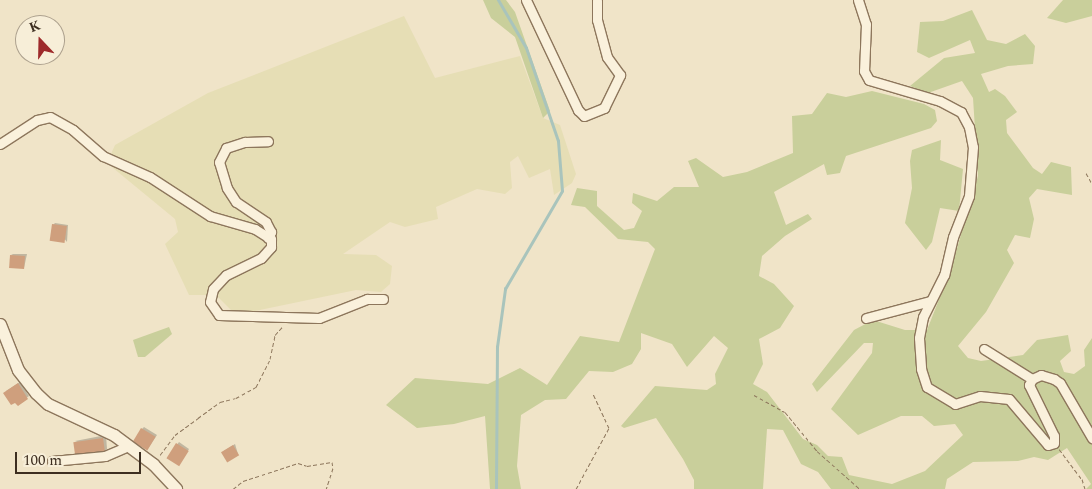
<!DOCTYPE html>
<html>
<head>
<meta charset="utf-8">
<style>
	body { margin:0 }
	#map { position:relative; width:1092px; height:489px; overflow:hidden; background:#f0e4c8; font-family:Spectral,serif }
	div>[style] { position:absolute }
	.farmland>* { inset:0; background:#e6deb5 }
	.green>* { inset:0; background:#c9cf9b }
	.shadow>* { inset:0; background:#0003 }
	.stream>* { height:2.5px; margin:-1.25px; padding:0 1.25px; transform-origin:1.25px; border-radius:1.25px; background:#a9c4bc }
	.building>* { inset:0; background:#cf9f7d; transform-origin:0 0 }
	.path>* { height:1px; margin-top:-0.5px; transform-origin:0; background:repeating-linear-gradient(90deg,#8d765c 0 4px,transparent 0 6.5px) }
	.roads { filter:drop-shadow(1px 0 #8d765c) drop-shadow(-1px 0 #8d765c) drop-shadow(0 1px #8d765c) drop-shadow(0 -1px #8d765c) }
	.street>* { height:9px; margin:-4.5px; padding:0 4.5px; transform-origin:4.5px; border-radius:4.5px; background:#faf1dc }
	.secondary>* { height:11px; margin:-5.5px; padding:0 5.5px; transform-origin:5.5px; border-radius:5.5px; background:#faf1dc }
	span { translate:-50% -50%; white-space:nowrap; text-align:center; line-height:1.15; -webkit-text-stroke:4px #f7eed8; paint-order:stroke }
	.north { position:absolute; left:15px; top:15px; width:50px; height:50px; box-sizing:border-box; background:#f7eed8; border:1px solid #ada18e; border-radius:50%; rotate:339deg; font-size:14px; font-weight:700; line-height:20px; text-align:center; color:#3d2e20 }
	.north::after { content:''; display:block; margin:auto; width:18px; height:22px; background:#9e2a2b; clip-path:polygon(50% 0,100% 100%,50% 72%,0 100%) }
	.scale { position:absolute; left:15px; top:452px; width:126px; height:22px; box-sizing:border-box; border:2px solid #3d2e20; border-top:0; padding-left:6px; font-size:15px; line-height:18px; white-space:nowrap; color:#3d2e20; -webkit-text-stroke:4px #f7eed8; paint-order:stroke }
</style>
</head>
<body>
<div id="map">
	<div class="farmland">
		<i style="clip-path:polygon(404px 16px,435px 78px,520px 56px,543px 118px,560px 125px,576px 174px,572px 183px,554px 195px,550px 169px,529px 178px,518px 156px,510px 162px,512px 188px,505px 194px,477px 189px,436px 207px,438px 219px,405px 227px,390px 222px,343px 254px,376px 255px,392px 266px,390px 284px,381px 292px,356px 290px,255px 311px,232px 311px,216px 295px,189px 295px,165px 244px,178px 232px,175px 219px,107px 163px,115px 145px,208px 93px)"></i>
	</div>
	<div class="green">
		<i style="clip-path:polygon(483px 0,506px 0,515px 12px,550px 111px,543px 118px,515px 37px,491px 18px)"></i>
		<i style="clip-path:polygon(1063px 0,1092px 0,1092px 16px,1066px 23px,1047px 18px)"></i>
		<i style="clip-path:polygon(972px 10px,987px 40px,1006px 44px,1025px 34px,1035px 46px,1033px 64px,1008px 66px,981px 74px,989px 92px,995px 89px,1005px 96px,1017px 112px,1006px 120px,1007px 133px,1033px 168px,1042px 174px,1051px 162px,1071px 167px,1072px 195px,1037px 189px,1029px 198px,1034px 219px,1030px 238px,1015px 235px,1007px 250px,1014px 263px,986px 312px,958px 346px,968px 358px,981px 361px,1023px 355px,1037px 340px,1068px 335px,1071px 351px,1060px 361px,1064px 372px,1074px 374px,1085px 366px,1084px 350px,1092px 338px,1092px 489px,1086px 489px,1091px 484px,1067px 448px,1048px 460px,1034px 457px,1018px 461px,973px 462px,947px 479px,945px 489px,831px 489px,818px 472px,801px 464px,783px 430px,767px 429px,763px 489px,694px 489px,694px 480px,683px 459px,656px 418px,624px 428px,621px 426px,655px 386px,707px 390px,716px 384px,715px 374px,728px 348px,714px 336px,687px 367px,672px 344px,641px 333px,641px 349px,632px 364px,613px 372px,589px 371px,566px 399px,545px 400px,521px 415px,517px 466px,521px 489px,490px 489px,485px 416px,454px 424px,417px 428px,386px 405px,415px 378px,488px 384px,520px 368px,547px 385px,580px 336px,619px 342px,655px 249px,648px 242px,618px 239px,585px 207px,571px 205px,577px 188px,597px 191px,597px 206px,624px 230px,634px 228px,642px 211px,632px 203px,633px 193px,657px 201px,674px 187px,699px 187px,688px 161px,696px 158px,723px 177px,747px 172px,793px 153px,792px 116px,812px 114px,827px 93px,846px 97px,872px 91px,924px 104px,935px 110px,937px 121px,931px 128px,846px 156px,840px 173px,827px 175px,824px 164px,774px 192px,786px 225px,808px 214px,812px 219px,785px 236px,762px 256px,759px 276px,774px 284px,794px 306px,780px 328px,759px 339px,763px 364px,753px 384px,767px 392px,803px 439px,817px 445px,828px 456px,842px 457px,849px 475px,892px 484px,925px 471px,963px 435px,955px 424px,934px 426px,922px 416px,901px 416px,858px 435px,831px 409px,872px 353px,873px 343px,864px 343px,817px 392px,812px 384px,854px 330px,873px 320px,905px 330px,927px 330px,951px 269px,978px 176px,973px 98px,962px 81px,928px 93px,910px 86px,944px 58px,975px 53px,970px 40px,929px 58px,917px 52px,920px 22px,943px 21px)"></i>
		<i style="clip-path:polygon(941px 140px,940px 160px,963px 169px,959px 211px,940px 208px,932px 242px,926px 250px,905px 223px,912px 188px,910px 161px,912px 150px)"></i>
		<i style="clip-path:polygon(169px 327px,172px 334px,145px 357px,138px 357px,133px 340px)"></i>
	</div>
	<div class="shadow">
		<i style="clip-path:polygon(55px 223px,68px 225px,67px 242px,53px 225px)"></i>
		<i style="clip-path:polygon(13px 254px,27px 254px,24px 268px,11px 255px)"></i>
		<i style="clip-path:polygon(20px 382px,29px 396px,18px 404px,6px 391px)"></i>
		<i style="clip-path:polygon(144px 427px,157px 435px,149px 447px,142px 429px)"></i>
		<i style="clip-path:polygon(106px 435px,107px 449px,104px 452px,75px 441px)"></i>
		<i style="clip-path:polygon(179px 442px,189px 449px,180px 463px,167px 458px)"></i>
		<i style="clip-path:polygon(235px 444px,238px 454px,224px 451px)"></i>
	</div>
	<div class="stream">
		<i style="left:496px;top:489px;width:142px;rotate:-89.6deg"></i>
		<i style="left:497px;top:347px;width:59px;rotate:-82.1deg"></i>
		<i style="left:505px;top:289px;width:113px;rotate:-59.8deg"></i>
		<i style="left:562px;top:191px;width:50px;rotate:-94.6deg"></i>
		<i style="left:558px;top:141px;width:98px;rotate:-109deg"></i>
		<i style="left:526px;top:48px;width:56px;rotate:-120.3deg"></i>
	</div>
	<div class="building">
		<i style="left:52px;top:224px;width:15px;height:17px;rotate:8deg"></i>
		<i style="left:10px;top:255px;width:15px;height:13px;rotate:4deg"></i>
		<i style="clip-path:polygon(18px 383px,28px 399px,18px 406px,15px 403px,11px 405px,3px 393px)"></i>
		<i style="left:141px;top:428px;width:17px;height:16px;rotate:31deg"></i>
		<i style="left:103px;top:438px;width:15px;height:30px;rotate:82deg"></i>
		<i style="left:176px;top:443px;width:15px;height:18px;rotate:32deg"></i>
		<i style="left:233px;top:445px;width:12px;height:14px;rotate:59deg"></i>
	</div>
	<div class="path">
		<i style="left:1086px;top:173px;width:13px;rotate:61deg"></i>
		<i style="left:754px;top:395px;width:35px;rotate:29deg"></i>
		<i style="left:785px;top:412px;width:50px;rotate:50.6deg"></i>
		<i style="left:817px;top:451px;width:57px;rotate:41.5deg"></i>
		<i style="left:1059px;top:449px;width:38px;rotate:53deg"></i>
		<i style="left:1082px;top:479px;width:10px;rotate:73deg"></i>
		<i style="left:160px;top:455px;width:25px;rotate:-53deg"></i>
		<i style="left:175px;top:435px;width:29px;rotate:-36deg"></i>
		<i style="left:198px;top:418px;width:27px;rotate:-36deg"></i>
		<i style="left:220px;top:402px;width:16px;rotate:-14deg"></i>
		<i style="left:236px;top:398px;width:23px;rotate:-29deg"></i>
		<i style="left:256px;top:387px;width:31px;rotate:-63deg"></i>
		<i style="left:270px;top:359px;width:25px;rotate:-78deg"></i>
		<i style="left:275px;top:335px;width:12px;rotate:-48deg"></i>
		<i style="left:233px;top:489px;width:13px;rotate:-39deg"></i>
		<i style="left:243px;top:481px;width:58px;rotate:-18.1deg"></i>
		<i style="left:298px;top:463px;width:9px;rotate:18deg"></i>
		<i style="left:307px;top:466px;width:25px;rotate:-9deg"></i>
		<i style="left:332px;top:462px;width:6px;rotate:81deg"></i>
		<i style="left:333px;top:468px;width:22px;rotate:108deg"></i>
		<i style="left:576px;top:489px;width:69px;rotate:-61.6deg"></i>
		<i style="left:609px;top:428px;width:38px;rotate:-115deg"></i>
	</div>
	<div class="roads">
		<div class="street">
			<i style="left:526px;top:0;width:122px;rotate:64.7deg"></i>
			<i style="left:578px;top:110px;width:8px;rotate:45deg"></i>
			<i style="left:584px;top:116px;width:22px;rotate:-22deg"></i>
			<i style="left:604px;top:108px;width:37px;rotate:-64deg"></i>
			<i style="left:620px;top:75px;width:22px;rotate:-126deg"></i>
			<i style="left:607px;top:57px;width:38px;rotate:-105deg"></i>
			<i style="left:597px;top:20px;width:20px;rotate:-90deg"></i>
			<i style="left:858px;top:0;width:25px;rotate:72deg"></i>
			<i style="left:866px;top:24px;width:47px;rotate:92.4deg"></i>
			<i style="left:864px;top:71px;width:10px;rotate:61deg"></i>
			<i style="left:869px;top:80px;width:74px;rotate:16.5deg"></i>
			<i style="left:940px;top:101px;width:24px;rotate:28deg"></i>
			<i style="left:961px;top:112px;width:17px;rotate:62deg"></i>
			<i style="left:969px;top:127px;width:20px;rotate:79deg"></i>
			<i style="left:973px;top:147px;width:49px;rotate:94.7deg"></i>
			<i style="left:969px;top:196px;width:44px;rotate:111.3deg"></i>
			<i style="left:953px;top:237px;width:39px;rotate:103deg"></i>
			<i style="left:944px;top:275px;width:47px;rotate:116.6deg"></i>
			<i style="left:923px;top:317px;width:21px;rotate:101deg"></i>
			<i style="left:919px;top:338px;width:31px;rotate:86deg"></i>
			<i style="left:921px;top:369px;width:19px;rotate:72deg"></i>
			<i style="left:927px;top:387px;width:33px;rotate:31deg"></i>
			<i style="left:955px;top:404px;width:26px;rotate:-18deg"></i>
			<i style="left:980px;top:396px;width:29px;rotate:6deg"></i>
			<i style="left:1009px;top:399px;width:60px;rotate:49.7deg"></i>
			<i style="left:1048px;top:445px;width:6px;rotate:-18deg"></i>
			<i style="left:1054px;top:443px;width:7px;rotate:-90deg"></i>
			<i style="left:1054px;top:436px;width:57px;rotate:-116.1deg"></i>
			<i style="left:1029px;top:385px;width:7px;rotate:-63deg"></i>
			<i style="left:1032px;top:379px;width:10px;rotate:-24deg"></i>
			<i style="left:1041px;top:375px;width:14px;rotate:17deg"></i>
			<i style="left:1054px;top:379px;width:7px;rotate:34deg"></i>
			<i style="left:1060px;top:383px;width:64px;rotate:59.8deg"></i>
			<i style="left:0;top:144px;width:44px;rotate:-33deg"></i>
			<i style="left:37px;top:120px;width:13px;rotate:-13deg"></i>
			<i style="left:50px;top:117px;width:26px;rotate:29deg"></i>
			<i style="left:73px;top:130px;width:40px;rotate:41deg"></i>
			<i style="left:103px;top:156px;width:51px;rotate:24.1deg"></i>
			<i style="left:150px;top:177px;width:72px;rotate:33deg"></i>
			<i style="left:210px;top:216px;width:47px;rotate:16.1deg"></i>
			<i style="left:255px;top:229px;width:19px;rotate:32deg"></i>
			<i style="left:271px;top:239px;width:8px;rotate:90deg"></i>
			<i style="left:271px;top:247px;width:15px;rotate:132deg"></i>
			<i style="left:261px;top:258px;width:39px;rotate:154deg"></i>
			<i style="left:226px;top:275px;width:19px;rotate:133deg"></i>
			<i style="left:213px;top:289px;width:13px;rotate:103deg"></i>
			<i style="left:210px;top:302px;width:16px;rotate:55deg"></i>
			<i style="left:219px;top:315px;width:100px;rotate:1.7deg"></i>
			<i style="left:319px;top:318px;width:52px;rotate:-21.6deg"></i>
			<i style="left:367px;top:299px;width:16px"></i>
			<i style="left:268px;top:238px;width:7px;rotate:-63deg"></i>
			<i style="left:271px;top:232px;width:11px;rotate:-117deg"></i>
			<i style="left:266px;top:222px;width:36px;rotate:-146deg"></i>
			<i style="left:236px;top:202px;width:17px;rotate:-123deg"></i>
			<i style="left:227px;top:188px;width:27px;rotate:-107deg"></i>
			<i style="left:219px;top:162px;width:16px;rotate:-63deg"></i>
			<i style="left:226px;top:148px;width:20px;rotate:-18deg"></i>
			<i style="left:245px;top:142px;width:23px;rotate:-2deg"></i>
			<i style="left:866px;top:318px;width:66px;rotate:-14.9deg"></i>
			<i style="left:984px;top:349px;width:57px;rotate:32deg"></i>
			<i style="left:52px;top:461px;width:53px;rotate:-5.4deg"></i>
			<i style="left:105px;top:456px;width:25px;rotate:-23deg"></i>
		</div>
		<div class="secondary">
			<i style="left:0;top:324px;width:49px;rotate:68.6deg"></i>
			<i style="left:18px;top:370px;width:29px;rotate:52deg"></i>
			<i style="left:36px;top:393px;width:16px;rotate:43deg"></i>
			<i style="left:48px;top:404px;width:73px;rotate:25.2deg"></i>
			<i style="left:114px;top:435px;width:49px;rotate:36.6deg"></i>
			<i style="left:153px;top:464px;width:34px;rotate:47deg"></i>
		</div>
	</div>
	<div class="north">K</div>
	<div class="scale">100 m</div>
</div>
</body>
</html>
